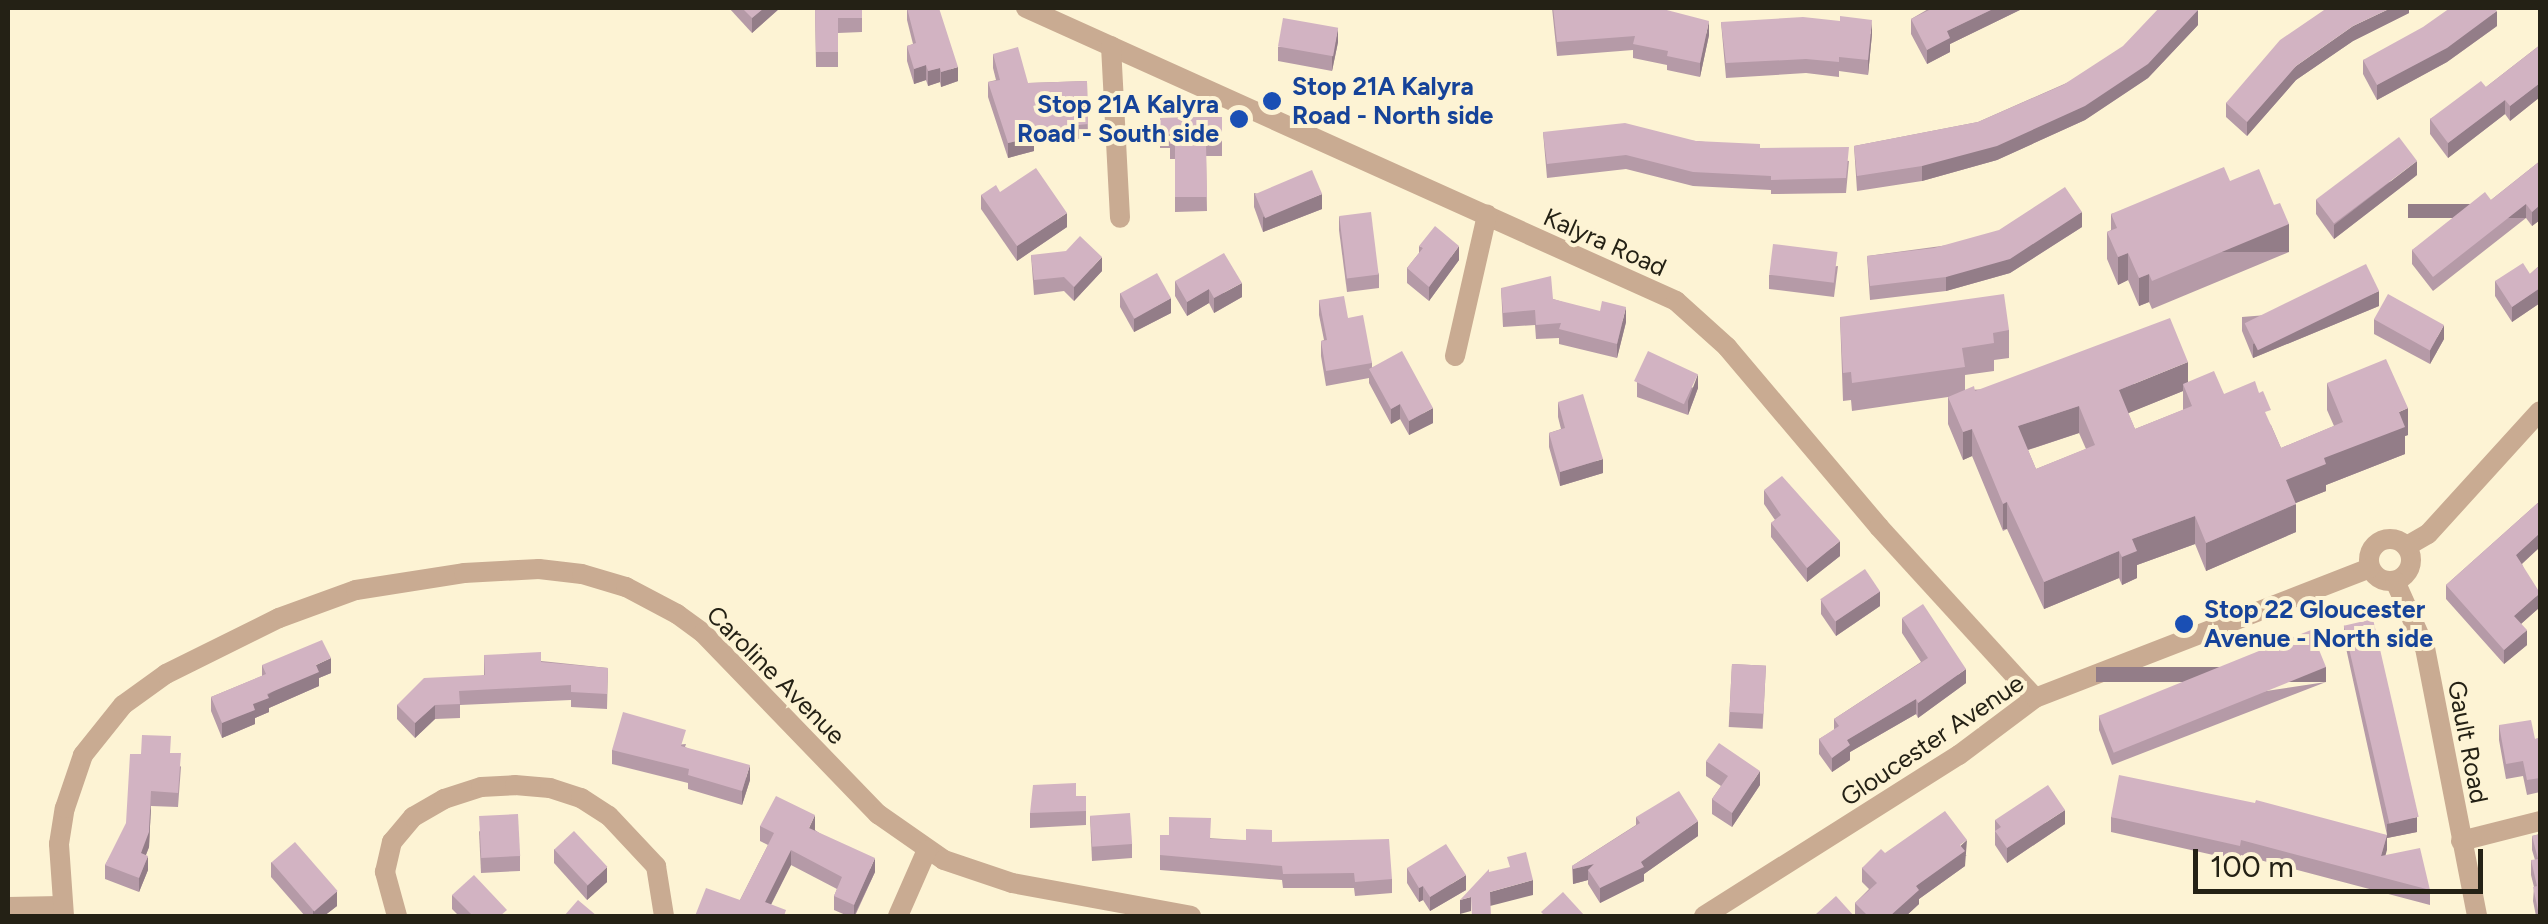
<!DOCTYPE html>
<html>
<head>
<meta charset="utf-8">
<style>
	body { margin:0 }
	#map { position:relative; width:2548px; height:924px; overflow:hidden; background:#fdf3d4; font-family:Figtree,sans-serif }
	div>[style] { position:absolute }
	.minor>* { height:20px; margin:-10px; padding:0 10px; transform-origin:10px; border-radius:10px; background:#c9ab92 }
	.minor>.ring { margin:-10px; padding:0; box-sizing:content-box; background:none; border:20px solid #c9ab92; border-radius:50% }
	.wall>* { inset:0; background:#b59aa7; transform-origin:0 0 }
	.shaded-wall>* { inset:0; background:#937d88; transform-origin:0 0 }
	.building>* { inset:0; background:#d2b3c2; transform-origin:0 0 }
	.dots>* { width:28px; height:28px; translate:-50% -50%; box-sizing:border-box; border:5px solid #fdf3d4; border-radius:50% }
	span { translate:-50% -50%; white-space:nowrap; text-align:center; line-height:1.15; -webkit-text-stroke:8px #fdf3d4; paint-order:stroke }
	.transit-label { font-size:25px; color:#164399; font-weight:700 }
	.left { translate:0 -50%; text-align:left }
	.right { translate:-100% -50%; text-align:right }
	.street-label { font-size:25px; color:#242115 }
	.frame { position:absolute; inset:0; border:10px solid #242115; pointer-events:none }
	.scale { position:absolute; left:2193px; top:849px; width:290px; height:45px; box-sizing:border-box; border:5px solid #242115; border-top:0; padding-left:12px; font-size:30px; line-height:35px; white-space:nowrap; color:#242115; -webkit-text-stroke:8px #fdf3d4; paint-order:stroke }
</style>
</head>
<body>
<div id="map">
	<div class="minor">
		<i style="left:1026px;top:8px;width:713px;rotate:24.26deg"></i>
		<i style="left:1676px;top:301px;width:69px;rotate:42deg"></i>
		<i style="left:1727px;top:347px;width:236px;rotate:49.8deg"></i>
		<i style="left:1879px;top:527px;width:231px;rotate:47.6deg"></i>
		<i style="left:1111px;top:46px;width:172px;rotate:87deg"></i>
		<i style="left:1455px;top:356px;width:145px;rotate:-77.2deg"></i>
		<i class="ring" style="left:2369px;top:539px;width:22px;height:22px"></i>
		<i style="left:2407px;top:546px;width:24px;rotate:-30deg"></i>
		<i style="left:2428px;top:534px;width:166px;rotate:-47.7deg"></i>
		<i style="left:2395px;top:581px;width:73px;rotate:65.9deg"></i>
		<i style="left:2425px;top:648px;width:273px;rotate:79deg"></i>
		<i style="left:2461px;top:841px;width:81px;rotate:-14.2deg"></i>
		<i style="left:8px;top:907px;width:52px;rotate:-1.1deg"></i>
		<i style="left:64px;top:916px;width:72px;rotate:-94deg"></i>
		<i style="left:59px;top:844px;width:36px;rotate:-81deg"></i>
		<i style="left:65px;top:808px;width:56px;rotate:-71.2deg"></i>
		<i style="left:83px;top:755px;width:64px;rotate:-51.3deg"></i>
		<i style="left:123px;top:705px;width:53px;rotate:-35.8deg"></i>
		<i style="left:166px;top:674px;width:126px;rotate:-26.4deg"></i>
		<i style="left:279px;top:618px;width:82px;rotate:-20deg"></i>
		<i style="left:356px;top:590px;width:109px;rotate:-8.9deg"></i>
		<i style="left:464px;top:573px;width:75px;rotate:-3.1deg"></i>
		<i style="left:539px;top:569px;width:43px;rotate:6.6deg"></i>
		<i style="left:582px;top:574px;width:46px;rotate:16.5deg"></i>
		<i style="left:626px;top:587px;width:58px;rotate:27.9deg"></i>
		<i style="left:677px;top:614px;width:32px;rotate:36deg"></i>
		<i style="left:703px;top:633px;width:252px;rotate:46deg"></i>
		<i style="left:878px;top:814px;width:80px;rotate:34.9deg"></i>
		<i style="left:944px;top:860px;width:72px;rotate:18.7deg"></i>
		<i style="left:1012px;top:883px;width:182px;rotate:10.4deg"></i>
		<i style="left:397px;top:916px;width:46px;rotate:-105.3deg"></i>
		<i style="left:385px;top:872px;width:31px;rotate:-77deg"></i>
		<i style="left:392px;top:842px;width:33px;rotate:-50deg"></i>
		<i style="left:413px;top:817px;width:36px;rotate:-30deg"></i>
		<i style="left:444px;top:799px;width:39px;rotate:-18deg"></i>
		<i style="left:481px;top:787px;width:34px;rotate:-3deg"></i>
		<i style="left:515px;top:785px;width:35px;rotate:5deg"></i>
		<i style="left:550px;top:788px;width:33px;rotate:18deg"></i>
		<i style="left:581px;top:798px;width:33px;rotate:33deg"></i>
		<i style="left:609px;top:816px;width:69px;rotate:46.8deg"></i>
		<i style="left:656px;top:866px;width:51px;rotate:80.9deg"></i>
		<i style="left:898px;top:916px;width:72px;rotate:-66.3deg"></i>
		<i style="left:1704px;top:916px;width:302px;rotate:-32.3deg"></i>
		<i style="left:1959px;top:755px;width:95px;rotate:-36.9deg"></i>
		<i style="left:2035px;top:698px;width:359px;rotate:-21.2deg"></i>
	</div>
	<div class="wall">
		<i style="clip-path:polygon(729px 8px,780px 8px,752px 33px)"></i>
		<i style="clip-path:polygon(815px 8px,862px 8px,862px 32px,838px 33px,838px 67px,816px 67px)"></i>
		<i style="clip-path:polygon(907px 8px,958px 81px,941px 87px,940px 82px,928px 86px,926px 80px,914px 84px,907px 61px,907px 46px,913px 44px,907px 20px)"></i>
		<i style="clip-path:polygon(1552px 8px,1659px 8px,1709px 35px,1700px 77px,1667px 70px,1667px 65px,1633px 58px,1633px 50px,1557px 56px)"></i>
		<i style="clip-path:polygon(1930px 8px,2024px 8px,1950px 44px,1950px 52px,1927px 64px,1911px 34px,1911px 19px)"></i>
		<i style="clip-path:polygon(2409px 8px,2409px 13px,2353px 41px,2296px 80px,2247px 136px,2226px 117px,2226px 103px)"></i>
		<i style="clip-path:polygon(1721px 22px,1872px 34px,1868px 75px,1839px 71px,1839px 77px,1806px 73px,1726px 78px)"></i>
		<i style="clip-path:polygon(2198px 25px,2148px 78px,2085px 120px,1997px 160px,1922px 181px,1857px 191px,1854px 146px,1978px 122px)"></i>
		<i style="clip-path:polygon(2497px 26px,2447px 62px,2377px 100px,2363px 74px,2363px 60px)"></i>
		<i style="clip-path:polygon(1338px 42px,1332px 71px,1278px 61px,1278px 47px)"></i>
		<i style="clip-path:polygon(2540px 45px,2540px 97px,2510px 121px,2505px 114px,2448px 158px,2430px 134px,2430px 119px,2486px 87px)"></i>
		<i style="clip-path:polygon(993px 54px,1028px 83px,1087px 81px,1088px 138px,1034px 144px,1034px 151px,1008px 158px,988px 97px,988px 82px,996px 80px,993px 68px)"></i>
		<i style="clip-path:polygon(1222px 117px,1222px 156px,1206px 156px,1207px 211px,1175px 212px,1175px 159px,1170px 159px,1170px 148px,1160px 148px,1160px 118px)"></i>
		<i style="clip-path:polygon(1543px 132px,1696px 141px,1760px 148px,1849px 161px,1846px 193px,1771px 194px,1771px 190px,1693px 186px,1626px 169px,1547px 178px)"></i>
		<i style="clip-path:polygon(2540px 161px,2540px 220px,2532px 226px,2526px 218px,2433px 291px,2412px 264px,2412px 250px,2491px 200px)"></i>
		<i style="clip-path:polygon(2417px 175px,2334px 239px,2316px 214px,2316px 200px)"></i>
		<i style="clip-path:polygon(2230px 181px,2289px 252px,2152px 309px,2149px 302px,2139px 306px,2128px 280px,2118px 285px,2107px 259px,2107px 232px,2111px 230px,2111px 214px)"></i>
		<i style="clip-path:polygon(1000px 192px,1067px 227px,1017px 261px,981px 209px,981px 195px)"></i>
		<i style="clip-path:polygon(1254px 193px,1322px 209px,1263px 232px,1254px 207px)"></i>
		<i style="clip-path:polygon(1339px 216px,1379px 274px,1379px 288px,1347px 292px,1339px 230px)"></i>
		<i style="clip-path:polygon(2082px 227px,2010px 273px,1946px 291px,1870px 300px,1867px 256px)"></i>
		<i style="clip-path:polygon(1419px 246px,1459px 260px,1429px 301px,1407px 283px,1407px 268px,1419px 253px)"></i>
		<i style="clip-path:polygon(1031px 255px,1102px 271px,1074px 301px,1064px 291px,1034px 295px)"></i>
		<i style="clip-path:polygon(2540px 265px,2540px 303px,2512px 322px,2495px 296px,2495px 281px,2530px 274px)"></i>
		<i style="clip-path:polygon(1838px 266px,1834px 297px,1769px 289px,1769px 275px)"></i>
		<i style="clip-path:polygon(1175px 281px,1242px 297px,1214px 313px,1209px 303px,1187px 316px,1175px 296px)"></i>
		<i style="clip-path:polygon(1501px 288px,1553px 299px,1626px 322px,1617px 358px,1559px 344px,1559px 338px,1536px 339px,1535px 325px,1503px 327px)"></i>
		<i style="clip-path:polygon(1120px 293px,1171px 313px,1134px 332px,1120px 307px)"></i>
		<i style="clip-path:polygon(1319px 300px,1348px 318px,1372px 363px,1372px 367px,1433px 423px,1409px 435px,1400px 419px,1391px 424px,1369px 383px,1369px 378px,1326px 386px,1321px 356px,1321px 341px,1324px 340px,1319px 315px)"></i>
		<i style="clip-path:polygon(2379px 306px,2253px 358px,2242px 331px,2242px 317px)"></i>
		<i style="clip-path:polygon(evenodd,1840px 317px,2009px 330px,2009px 358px,1994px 360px,1994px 371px,1965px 375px,1965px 390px,2188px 382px,2224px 394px,2271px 425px,2281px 448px,2334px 426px,2327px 410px,2327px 383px,2408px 435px,2405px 436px,2405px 454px,2326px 485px,2326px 491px,2295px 503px,2296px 532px,2206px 571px,2195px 544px,2137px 565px,2137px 578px,2122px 585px,2119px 578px,2044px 609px,2007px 529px,2003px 531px,1972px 456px,1963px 460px,1948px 424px,1948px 397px,1852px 411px,1851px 400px,1843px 401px,1840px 317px,2183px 391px,2183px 410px,2135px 429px,2128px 413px,2183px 391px,1840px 317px,2079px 433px,2086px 449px,2036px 469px,2028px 450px,2079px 433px)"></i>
		<i style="clip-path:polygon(2374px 319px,2444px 339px,2430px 364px,2374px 334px)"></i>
		<i style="clip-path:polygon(1637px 382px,1698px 388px,1688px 415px,1637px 397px)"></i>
		<i style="clip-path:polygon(1558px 402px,1603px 473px,1560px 486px,1549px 447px,1549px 433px,1561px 429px,1558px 417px)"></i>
		<i style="clip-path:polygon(1764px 490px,1840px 556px,1807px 582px,1771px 537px,1771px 523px,1775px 520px,1764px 504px)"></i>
		<i style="clip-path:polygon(2540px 501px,2540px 547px,2522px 564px,2540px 607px,2521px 624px,2527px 645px,2504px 664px,2446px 599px,2446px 585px)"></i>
		<i style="clip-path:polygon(1821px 600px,1880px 606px,1836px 636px,1821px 614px)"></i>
		<i style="clip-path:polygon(1902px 618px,1966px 683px,1918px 718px,1916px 714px,1850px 752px,1850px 760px,1832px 772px,1819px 754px,1819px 739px,1834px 730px,1834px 719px,1921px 662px,1902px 633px)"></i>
		<i style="clip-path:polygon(2344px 625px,2417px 832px,2387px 838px,2387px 836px,2385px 855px,2430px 890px,2430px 905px,2241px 855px,2240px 861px,2111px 832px,2111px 817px,2387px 835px,2344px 639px)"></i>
		<i style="clip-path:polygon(484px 655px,608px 668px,607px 709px,571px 707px,571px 700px,460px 705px,460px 718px,435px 719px,415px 738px,397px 719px,397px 705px,484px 675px)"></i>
		<i style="left:1732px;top:664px;width:34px;height:63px;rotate:3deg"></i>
		<i style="clip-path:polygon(262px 665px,331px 673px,319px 678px,319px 686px,269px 708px,269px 712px,255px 718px,255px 724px,222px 738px,211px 711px,211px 697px,262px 676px)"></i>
		<i style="clip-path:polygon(2326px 682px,2112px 765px,2099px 730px,2099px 716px)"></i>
		<i style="clip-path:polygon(2499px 725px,2535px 739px,2540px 738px,2540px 792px,2527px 795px,2523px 776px,2506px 779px,2499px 740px)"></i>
		<i style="clip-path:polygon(686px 744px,685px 747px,750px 780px,742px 805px,688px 789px,688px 783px,612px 764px,612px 750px)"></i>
		<i style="clip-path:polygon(171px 753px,181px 767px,178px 807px,151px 806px,149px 847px,146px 855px,148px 870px,139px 892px,105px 879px,105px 865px)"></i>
		<i style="clip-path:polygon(1706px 761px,1760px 785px,1732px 827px,1712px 814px,1712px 799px,1721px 786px,1706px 776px)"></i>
		<i style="clip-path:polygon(1076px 796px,1086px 796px,1086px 825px,1030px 828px,1030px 813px)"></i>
		<i style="clip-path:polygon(1090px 816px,1132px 844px,1132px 858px,1092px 861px)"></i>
		<i style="clip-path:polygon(1636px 817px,1698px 836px,1644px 874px,1644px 881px,1600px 903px,1588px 884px,1588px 880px,1573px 884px,1572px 866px,1636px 825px)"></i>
		<i style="clip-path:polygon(1995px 820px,2065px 824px,2007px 863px,1995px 845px)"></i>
		<i style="clip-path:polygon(760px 826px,815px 830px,875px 872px,855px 916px,848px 916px,834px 910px,834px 896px,837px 889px,791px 865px,771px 905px,786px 916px,740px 900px,768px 845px,760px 841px)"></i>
		<i style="clip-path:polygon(479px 831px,520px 856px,520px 871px,481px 873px)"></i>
		<i style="clip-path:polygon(2540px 834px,2540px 916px,2536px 916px,2533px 901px,2534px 887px,2531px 875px,2531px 860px,2535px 860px,2532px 850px,2532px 836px)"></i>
		<i style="clip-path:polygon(1160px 835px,1272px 842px,1392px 879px,1392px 893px,1355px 896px,1354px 888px,1283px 888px,1282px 880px,1160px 870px)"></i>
		<i style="clip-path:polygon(554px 849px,607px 882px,587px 900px,554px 863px)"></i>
		<i style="clip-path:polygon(1885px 853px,1967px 855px,1965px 856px,1965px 866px,1919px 899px,1919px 904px,1906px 916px,1855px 916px,1855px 903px,1869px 889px,1862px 882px,1862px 868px)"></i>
		<i style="clip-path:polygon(271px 862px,337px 906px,324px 916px,305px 916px,271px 877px)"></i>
		<i style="clip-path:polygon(1407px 868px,1466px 890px,1430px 911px,1423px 900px,1419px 902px,1407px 883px)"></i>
		<i style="clip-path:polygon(452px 895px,507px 916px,459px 916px,452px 909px)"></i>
	</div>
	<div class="shaded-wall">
		<i style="clip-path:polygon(764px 8px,780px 8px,752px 33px,752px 18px)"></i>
		<i style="clip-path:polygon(1995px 8px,2024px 8px,1950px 44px,1950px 52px,1927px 64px,1927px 50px,1947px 31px)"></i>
		<i style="clip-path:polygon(2391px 8px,2409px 8px,2409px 13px,2353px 41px,2296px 80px,2247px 136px,2247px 122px,2296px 66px,2353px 26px)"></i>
		<i style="clip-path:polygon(2198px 10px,2198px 25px,2148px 78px,2085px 120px,1997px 160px,1922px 181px,1922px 166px)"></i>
		<i style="clip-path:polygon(2497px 11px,2497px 26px,2447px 62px,2377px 100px,2377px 85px)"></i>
		<i style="clip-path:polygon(1872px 20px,1872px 34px,1868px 75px,1868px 60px)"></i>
		<i style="clip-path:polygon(1709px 21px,1709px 35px,1700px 77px,1700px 63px)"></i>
		<i style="clip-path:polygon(1338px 28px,1338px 42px,1332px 71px,1332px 57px)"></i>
		<i style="clip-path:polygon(926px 65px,926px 80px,914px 84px,914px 69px)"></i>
		<i style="clip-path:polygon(958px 67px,958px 81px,941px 87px,941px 72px)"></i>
		<i style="clip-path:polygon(940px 68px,940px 82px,928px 86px,928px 71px)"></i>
		<i style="clip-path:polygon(2540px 83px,2540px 97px,2510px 121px,2510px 106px)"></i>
		<i style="clip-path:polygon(2505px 100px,2505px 114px,2448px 158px,2448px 143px)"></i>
		<i style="clip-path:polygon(1034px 137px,1034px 151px,1008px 158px,1008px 143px)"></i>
		<i style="clip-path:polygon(2417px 161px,2417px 175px,2334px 239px,2334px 225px)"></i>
		<i style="clip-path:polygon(1322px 194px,1322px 209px,1263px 232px,1263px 217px)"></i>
		<i style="left:2526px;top:204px;width:14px;height:118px;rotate:90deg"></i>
		<i style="clip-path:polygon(2540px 205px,2540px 220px,2532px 226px,2532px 212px)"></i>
		<i style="clip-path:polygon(2082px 212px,2082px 227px,2010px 273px,1946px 291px,1946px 277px)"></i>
		<i style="clip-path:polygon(1067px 213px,1067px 227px,1017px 261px,1017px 246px)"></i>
		<i style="left:2289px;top:224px;width:28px;height:148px;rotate:90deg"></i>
		<i style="clip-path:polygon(1459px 246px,1459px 260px,1429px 301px,1429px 287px)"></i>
		<i style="clip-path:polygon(2128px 253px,2128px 280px,2118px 285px,2118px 257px)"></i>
		<i style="clip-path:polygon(1102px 257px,1102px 271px,1074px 301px,1074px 287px)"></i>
		<i style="clip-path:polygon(2149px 274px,2149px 302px,2139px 306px,2139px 278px)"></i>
		<i style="clip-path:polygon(1242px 283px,1242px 297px,1214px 313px,1214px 298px)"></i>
		<i style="clip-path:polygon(2540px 288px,2540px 303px,2512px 322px,2512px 307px)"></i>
		<i style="clip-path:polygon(1209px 289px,1209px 303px,1187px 316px,1187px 302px)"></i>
		<i style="clip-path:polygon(2379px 291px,2379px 306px,2253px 358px,2253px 344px)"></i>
		<i style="clip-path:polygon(1171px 298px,1171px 313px,1134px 332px,1134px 318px)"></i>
		<i style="clip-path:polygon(1626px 307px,1626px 322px,1617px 358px,1617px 344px)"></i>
		<i style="clip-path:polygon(2444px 325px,2444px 339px,2430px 364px,2430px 350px)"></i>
		<i style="clip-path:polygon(2188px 362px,2188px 389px,2183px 384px,2183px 391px,2119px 417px,2119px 390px)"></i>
		<i style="clip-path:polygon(1698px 374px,1698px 388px,1688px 415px,1688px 401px)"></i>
		<i style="clip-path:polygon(1400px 404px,1400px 419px,1391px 424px,1391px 409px)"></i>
		<i style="clip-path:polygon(2079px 406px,2079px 433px,2018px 453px,2018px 426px)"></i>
		<i style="clip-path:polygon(1433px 408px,1433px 423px,1409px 435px,1409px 421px)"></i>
		<i style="clip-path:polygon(2408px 408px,2408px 435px,2405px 436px,2405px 454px,2326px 485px,2326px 491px,2286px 507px,2286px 480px,2399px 412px)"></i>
		<i style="clip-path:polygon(1972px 429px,1972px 456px,1963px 460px,1963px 432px)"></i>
		<i style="clip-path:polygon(1603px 459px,1603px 473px,1560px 486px,1560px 472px)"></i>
		<i style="left:2007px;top:502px;width:27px;height:4px;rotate:90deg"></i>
		<i style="clip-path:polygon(2296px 504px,2296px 532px,2206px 571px,2206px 543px)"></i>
		<i style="clip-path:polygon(2195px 516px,2195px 544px,2137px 565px,2137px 578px,2122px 585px,2122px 557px,2132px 539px)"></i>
		<i style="clip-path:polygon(2540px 533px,2540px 547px,2516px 569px,2516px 555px)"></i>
		<i style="clip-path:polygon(1840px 541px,1840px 556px,1807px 582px,1807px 568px)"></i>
		<i style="clip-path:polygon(2119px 551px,2119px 578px,2044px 609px,2044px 582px)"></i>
		<i style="clip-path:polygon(1880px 591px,1880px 606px,1836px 636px,1836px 621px)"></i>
		<i style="clip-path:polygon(2540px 593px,2540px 607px,2514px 630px,2514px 616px)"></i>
		<i style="clip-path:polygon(2527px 630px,2527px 645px,2504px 664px,2504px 650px)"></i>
		<i style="clip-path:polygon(331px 658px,331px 673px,319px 678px,319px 686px,269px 708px,269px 712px,255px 718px,255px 724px,222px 738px,222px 723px,316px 665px)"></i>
		<i style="left:2326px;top:667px;width:15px;height:230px;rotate:90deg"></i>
		<i style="clip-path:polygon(1966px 669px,1966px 683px,1918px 718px,1918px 703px)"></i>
		<i style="clip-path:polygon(1916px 699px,1916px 714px,1850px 752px,1850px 760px,1832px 772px,1832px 758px,1847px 740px)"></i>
		<i style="clip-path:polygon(435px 705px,435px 719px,415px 738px,415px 723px)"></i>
		<i style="clip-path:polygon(750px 765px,750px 780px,742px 805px,742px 791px)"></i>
		<i style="clip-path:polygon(1760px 771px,1760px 785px,1732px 827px,1732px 813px)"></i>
		<i style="clip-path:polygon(151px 806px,149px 847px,141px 867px,141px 853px)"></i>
		<i style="clip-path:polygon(2065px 810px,2065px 824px,2007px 863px,2007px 848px)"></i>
		<i style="clip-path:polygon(815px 815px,815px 830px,809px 843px,809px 828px)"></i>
		<i style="clip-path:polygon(2417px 817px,2417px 832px,2387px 838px,2387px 824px)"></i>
		<i style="clip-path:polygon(1698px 821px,1698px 836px,1644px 874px,1644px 881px,1600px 903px,1600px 888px)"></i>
		<i style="clip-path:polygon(2387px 835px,2387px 850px,2381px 871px,2381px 856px)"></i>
		<i style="clip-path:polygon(1967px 840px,1965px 866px,1919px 899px,1919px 904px,1906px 916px,1890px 916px,1916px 886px)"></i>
		<i style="clip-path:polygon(791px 850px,791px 865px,765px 916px,765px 902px)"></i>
		<i style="clip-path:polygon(148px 856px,148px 870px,139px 892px,139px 878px)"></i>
		<i style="clip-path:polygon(875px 858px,875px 872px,854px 916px,854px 905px)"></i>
		<i style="clip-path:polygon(1594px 864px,1588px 870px,1588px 880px,1573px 884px,1573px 869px)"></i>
		<i style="clip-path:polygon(607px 867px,607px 882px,587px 900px,587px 886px)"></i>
		<i style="clip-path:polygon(1466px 875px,1466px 890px,1430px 911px,1430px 897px)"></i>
		<i style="clip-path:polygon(1533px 880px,1533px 895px,1490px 906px,1490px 892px)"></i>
		<i style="clip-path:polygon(1423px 886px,1423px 900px,1419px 902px,1419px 888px)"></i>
		<i style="clip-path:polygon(337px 891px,337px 906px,324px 916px,313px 916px,313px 911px)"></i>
		<i style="clip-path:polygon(1471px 897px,1471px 911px,1460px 914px,1460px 900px)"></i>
	</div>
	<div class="building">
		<i style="clip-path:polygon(742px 8px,764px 8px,752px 18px)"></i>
		<i style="clip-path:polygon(815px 8px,862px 8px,862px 18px,838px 18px,838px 52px,816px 52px)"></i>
		<i style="clip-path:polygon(907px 8px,939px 8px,958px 67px,941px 72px,940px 68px,928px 71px,926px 65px,914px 69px,907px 46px,916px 43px)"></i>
		<i style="clip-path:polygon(1553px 8px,1659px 8px,1709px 21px,1700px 63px,1667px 56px,1668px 51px,1633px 44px,1635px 36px,1557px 42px)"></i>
		<i style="clip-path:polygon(1933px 8px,1995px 8px,1947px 31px,1950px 38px,1927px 50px,1911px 19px)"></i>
		<i style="clip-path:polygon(2159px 8px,2195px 8px,2198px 10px,2148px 64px,2085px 106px,1997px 146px,1922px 166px,1857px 176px,1854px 146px,1978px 122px,2063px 85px,2123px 46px)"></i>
		<i style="clip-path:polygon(2327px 8px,2391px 8px,2353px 26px,2296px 66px,2247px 122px,2226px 103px,2280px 40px)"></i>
		<i style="clip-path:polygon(2450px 8px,2494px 8px,2497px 11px,2447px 48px,2377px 85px,2363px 60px,2423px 27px)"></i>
		<i style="clip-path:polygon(1840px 16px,1872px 20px,1868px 60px,1839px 57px,1839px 62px,1806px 59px,1726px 63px,1721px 22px,1803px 17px,1840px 21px)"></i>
		<i style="left:1283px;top:18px;width:56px;height:29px;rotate:10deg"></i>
		<i style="clip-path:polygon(2540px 45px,2540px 83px,2510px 106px,2505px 100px,2448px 143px,2430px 119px,2481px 81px,2486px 87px)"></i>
		<i style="clip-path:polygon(1018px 47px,1028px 83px,1087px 81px,1088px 124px,1032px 130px,1034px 137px,1008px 143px,988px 82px,1000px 80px,993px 54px)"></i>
		<i style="clip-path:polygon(1222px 117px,1222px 141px,1206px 141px,1207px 197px,1175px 197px,1175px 144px,1170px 144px,1170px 134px,1160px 134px,1160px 118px)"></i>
		<i style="clip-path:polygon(1625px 123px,1696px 141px,1760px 144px,1760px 148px,1849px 147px,1846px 178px,1771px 180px,1771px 176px,1693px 172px,1626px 155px,1547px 164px,1543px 132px)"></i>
		<i style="left:2399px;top:137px;width:30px;height:104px;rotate:53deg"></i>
		<i style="clip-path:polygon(2540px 161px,2540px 205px,2532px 212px,2526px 204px,2433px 277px,2412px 250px,2485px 192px,2491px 200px)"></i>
		<i style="clip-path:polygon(2224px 167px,2230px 181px,2259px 169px,2274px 205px,2280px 203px,2289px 224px,2152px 281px,2149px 274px,2139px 278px,2128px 253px,2118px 257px,2107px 232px,2117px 228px,2111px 214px)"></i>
		<i style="clip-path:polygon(1036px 168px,1067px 213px,1017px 246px,981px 195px,996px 185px,1000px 192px)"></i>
		<i style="left:1312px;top:170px;width:26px;height:62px;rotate:67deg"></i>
		<i style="clip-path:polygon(2065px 187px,2082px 212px,2010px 259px,1946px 277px,1870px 286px,1867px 256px,1934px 248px,1999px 230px)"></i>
		<i style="left:1371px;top:212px;width:63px;height:32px;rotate:83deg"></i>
		<i style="clip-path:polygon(1435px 226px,1459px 246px,1429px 287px,1407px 268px,1423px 248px,1419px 246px)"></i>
		<i style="clip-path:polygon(1080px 236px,1102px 257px,1074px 287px,1064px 277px,1034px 280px,1031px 255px,1066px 251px)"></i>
		<i style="left:1773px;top:244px;width:65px;height:31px;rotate:7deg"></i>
		<i style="clip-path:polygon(1224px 253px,1242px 283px,1214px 298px,1209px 289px,1187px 302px,1175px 281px)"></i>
		<i style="clip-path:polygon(2523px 263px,2530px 274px,2540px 265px,2540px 288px,2512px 307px,2495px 281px)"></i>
		<i style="left:2366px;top:264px;width:30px;height:135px;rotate:64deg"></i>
		<i style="left:1157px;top:273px;width:29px;height:42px;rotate:61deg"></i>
		<i style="clip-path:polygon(1551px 276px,1553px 299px,1600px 311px,1602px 301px,1626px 307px,1617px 344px,1559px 329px,1561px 323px,1536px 325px,1535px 310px,1503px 313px,1501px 288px)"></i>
		<i style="clip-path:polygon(2004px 294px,2009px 330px,1993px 333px,1994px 343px,1962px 348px,1965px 367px,1852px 383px,1851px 372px,1843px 373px,1840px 317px)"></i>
		<i style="left:2388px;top:294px;width:64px;height:29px;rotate:29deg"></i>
		<i style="clip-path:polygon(1344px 296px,1348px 318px,1363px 315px,1372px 363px,1326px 371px,1321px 341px,1327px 340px,1319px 300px)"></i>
		<i style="clip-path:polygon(evenodd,2170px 318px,2188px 362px,2119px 390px,2135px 429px,2192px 406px,2183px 384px,2214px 371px,2224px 394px,2255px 381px,2259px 393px,2263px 391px,2271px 410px,2265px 412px,2281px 448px,2343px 422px,2327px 383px,2386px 359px,2408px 408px,2399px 412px,2405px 427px,2324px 458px,2326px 464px,2286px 480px,2296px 504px,2206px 543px,2195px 516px,2132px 539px,2137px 551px,2122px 557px,2119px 551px,2044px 582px,2007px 502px,2003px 504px,1972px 429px,1963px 432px,1948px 397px,1974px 386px,1975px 391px,2170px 318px,2079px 406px,2095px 445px,2036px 469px,2018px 426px,2079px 406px)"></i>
		<i style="clip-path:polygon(1402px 351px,1433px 408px,1409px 421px,1400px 404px,1391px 409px,1369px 369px)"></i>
		<i style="left:1648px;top:351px;width:55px;height:33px;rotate:25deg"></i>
		<i style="clip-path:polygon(1583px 394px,1603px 459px,1560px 472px,1549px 433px,1565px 428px,1558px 402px)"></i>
		<i style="clip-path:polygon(1782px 476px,1840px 541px,1807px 568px,1771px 523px,1781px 515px,1764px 490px)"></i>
		<i style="clip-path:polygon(2540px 501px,2540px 533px,2516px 555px,2540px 593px,2514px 616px,2527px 630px,2504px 650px,2446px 585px)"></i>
		<i style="left:1865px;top:569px;width:27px;height:54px;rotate:56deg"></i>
		<i style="clip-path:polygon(1923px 604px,1966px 669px,1918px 703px,1916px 699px,1847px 740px,1850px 745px,1832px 758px,1819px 739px,1839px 726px,1834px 719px,1928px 658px,1902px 618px)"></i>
		<i style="left:2373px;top:619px;width:203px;height:30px;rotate:77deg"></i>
		<i style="left:2311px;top:630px;width:40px;height:229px;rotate:68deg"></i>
		<i style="clip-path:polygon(322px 640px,331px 658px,316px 665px,319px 672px,267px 694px,269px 698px,253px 704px,255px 710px,222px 723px,211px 697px,266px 674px,262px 665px)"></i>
		<i style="clip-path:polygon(541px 652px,541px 662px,608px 668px,607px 694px,571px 692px,571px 685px,459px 691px,460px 704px,435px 705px,415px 723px,397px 705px,424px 678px,485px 675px,484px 655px)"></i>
		<i style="left:1732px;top:664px;width:34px;height:48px;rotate:3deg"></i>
		<i style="clip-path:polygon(623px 712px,686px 730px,681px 746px,750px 765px,742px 791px,688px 775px,689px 769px,612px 750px)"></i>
		<i style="clip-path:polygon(2531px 720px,2535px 739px,2540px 738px,2540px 778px,2527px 780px,2523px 761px,2506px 764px,2499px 725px)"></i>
		<i style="clip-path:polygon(142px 735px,171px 736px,170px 753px,181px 753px,178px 793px,151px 791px,149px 832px,141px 853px,148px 856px,139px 878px,105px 865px,126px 823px,130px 754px,141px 754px)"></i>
		<i style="clip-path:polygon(1719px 743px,1760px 771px,1732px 813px,1712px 799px,1728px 776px,1706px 761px)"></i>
		<i style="clip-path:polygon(2119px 775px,2255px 803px,2256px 800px,2387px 835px,2381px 856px,2420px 848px,2430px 890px,2241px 840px,2240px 846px,2111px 817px)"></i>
		<i style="clip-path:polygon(1076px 783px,1076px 796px,1086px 796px,1086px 811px,1030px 813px,1033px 785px)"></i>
		<i style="clip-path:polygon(2048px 785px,2065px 810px,2007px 848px,1995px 831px,2001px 827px,1995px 820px)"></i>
		<i style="clip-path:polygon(1679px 791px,1698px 821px,1641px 862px,1644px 867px,1600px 888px,1588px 870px,1594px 864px,1573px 869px,1572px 866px,1640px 823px,1636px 817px)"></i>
		<i style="clip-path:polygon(776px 796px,815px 815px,809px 828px,875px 858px,854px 905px,834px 896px,842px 877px,791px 850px,765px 902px,786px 910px,784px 916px,695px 916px,706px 888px,740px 900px,774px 833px,760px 826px)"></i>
		<i style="clip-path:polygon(1945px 811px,1967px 840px,1960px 845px,1965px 851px,1916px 886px,1919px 890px,1890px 916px,1868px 916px,1855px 903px,1877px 883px,1862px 868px,1881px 849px,1885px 853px)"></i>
		<i style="left:1130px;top:813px;width:31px;height:40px;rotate:86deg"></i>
		<i style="left:518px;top:814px;width:42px;height:39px;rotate:87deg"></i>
		<i style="clip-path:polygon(1169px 817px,1211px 818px,1210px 839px,1246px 840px,1246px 829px,1272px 830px,1272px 842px,1389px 839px,1392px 879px,1355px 882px,1354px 873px,1283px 874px,1282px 866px,1160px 855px,1160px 835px,1169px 835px)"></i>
		<i style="left:574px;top:831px;width:49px;height:27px;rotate:47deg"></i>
		<i style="clip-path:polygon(2540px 834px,2540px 910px,2538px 910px,2533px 887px,2537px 886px,2531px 860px,2538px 859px,2532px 836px)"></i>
		<i style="left:295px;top:842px;width:65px;height:31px;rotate:49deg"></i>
		<i style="clip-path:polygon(1446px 844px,1466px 875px,1430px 897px,1423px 886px,1419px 888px,1407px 868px)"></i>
		<i style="clip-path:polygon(1526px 852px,1533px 880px,1490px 892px,1491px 916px,1472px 916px,1471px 897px,1460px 900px,1489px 869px,1489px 872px,1510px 867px,1507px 857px)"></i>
		<i style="clip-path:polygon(474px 875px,507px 910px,500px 916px,473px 916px,452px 895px)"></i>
		<i style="clip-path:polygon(1563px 892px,1584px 915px,1582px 916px,1545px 916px,1541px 912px)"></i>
		<i style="clip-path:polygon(1836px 896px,1854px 916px,1815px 916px,1816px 914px)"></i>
		<i style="clip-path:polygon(578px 900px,597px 916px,564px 916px)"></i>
	</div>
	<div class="dots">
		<i style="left:1272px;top:101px;background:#1a4fb4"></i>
		<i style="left:1239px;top:119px;background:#1a4fb4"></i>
		<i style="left:2184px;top:624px;background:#1a4fb4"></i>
	</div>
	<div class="transit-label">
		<span class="left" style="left:1292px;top:101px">Stop 21A Kalyra<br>Road - North side</span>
		<span class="right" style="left:1219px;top:119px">Stop 21A Kalyra<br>Road - South side</span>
		<span class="left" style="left:2204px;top:624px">Stop 22 Gloucester<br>Avenue - North side</span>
	</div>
	<div class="street-label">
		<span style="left:1605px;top:242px;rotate:24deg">Kalyra Road</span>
		<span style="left:776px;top:675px;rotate:45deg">Caroline Avenue</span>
		<span style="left:1932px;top:740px;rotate:-34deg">Gloucester Avenue</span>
		<span style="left:2468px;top:742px;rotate:79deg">Gault Road</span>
	</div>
	<div class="frame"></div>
	<div class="scale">100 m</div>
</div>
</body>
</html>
